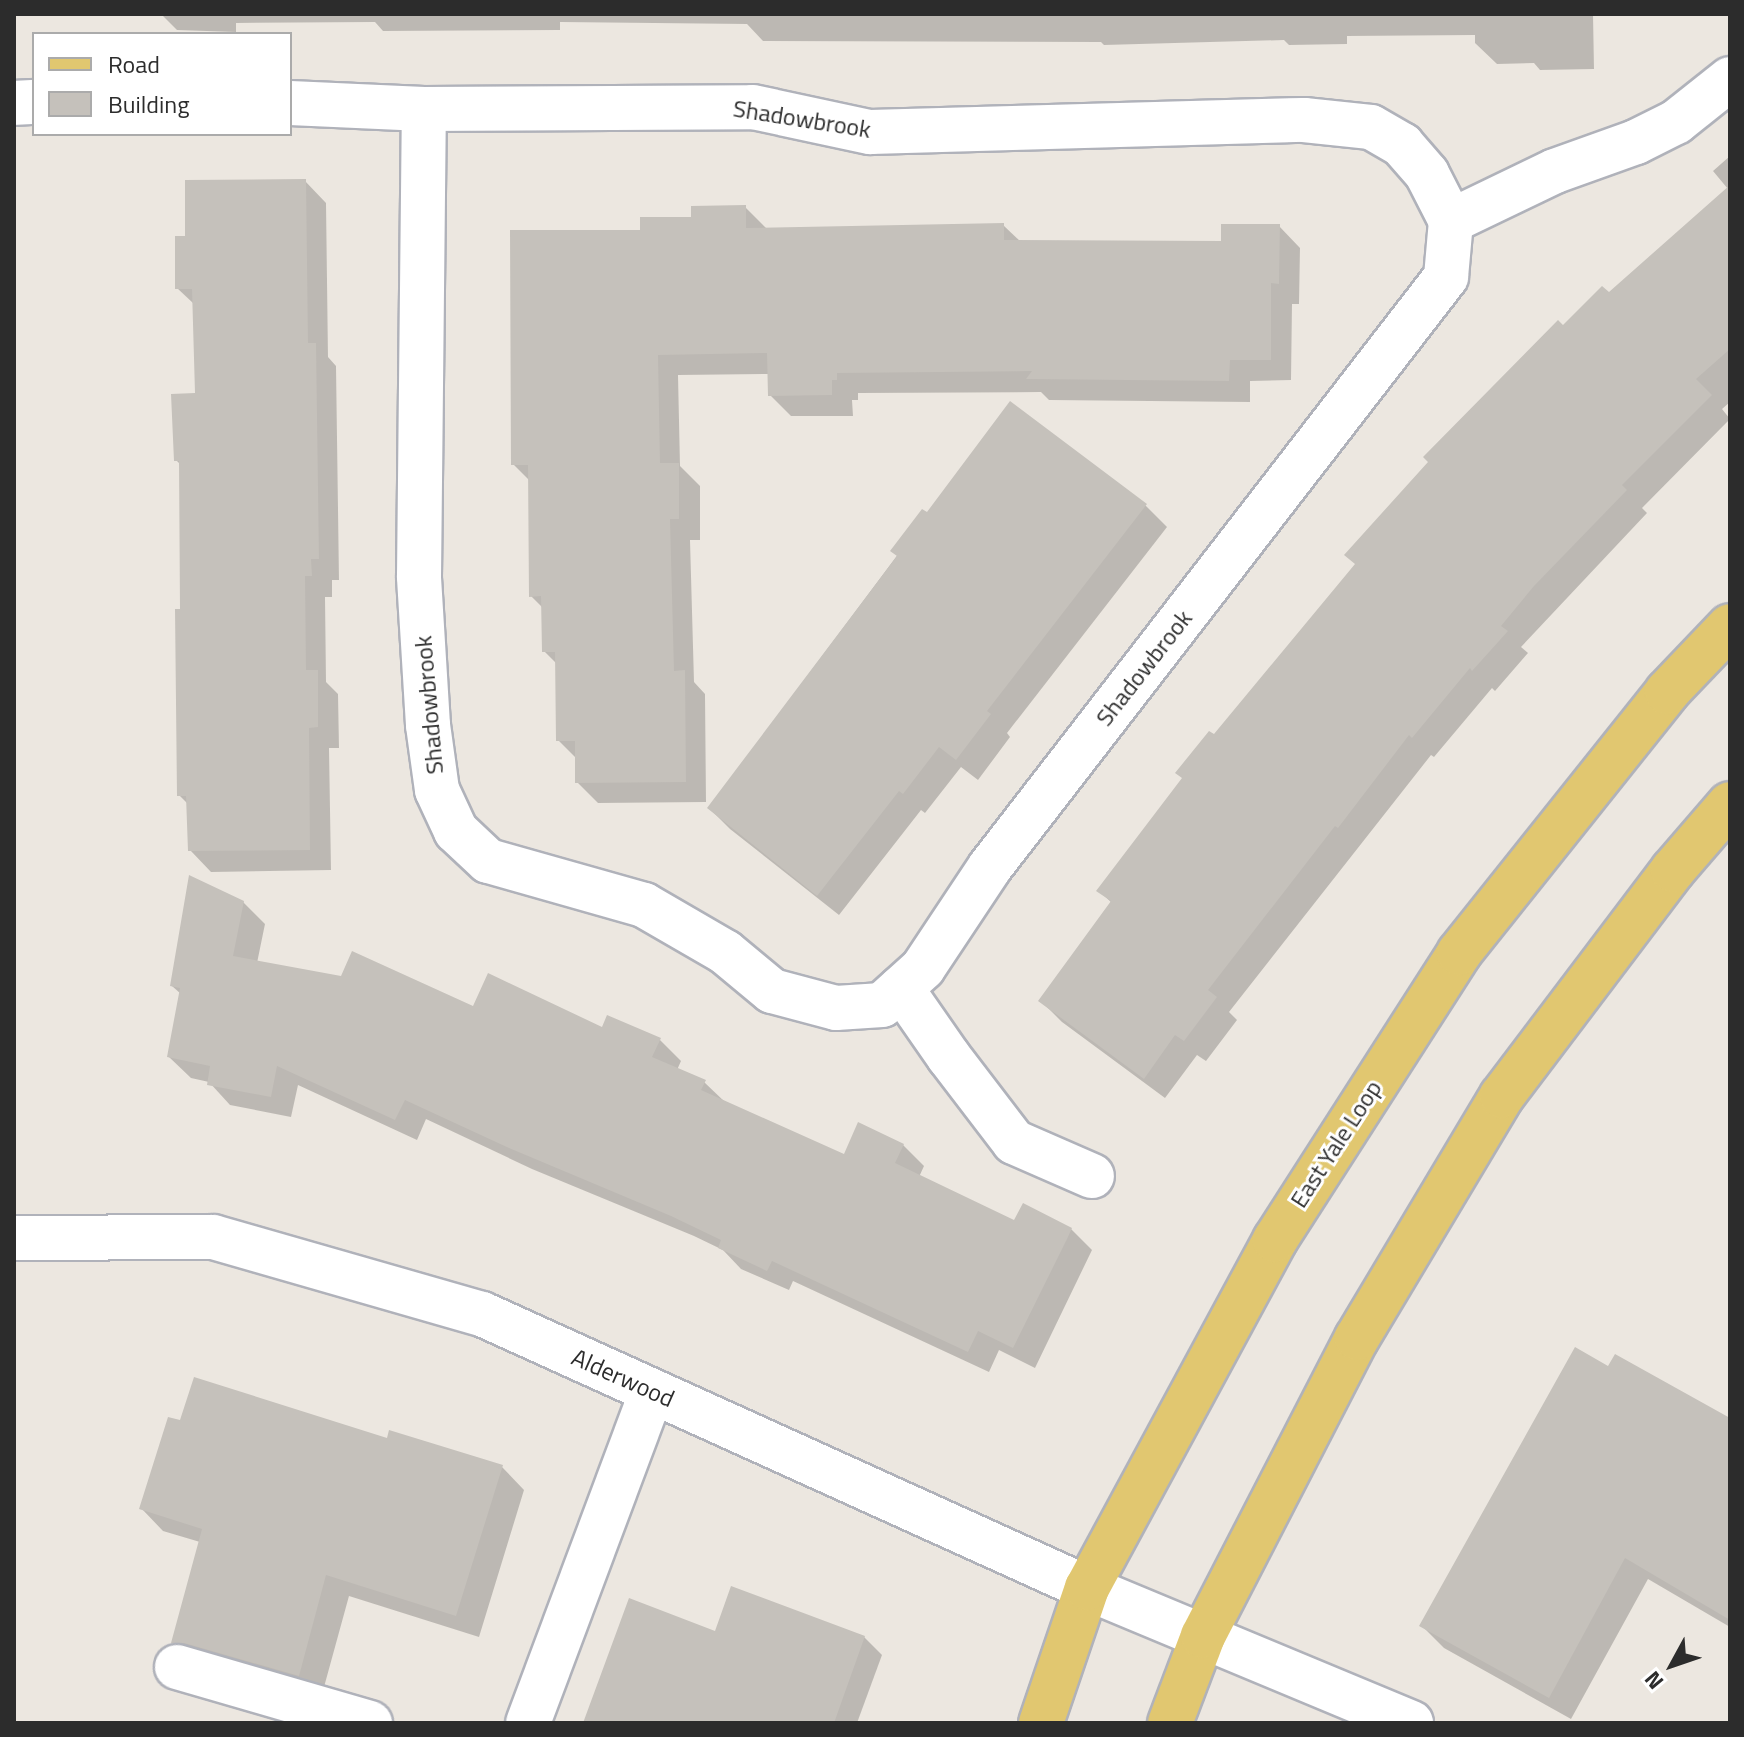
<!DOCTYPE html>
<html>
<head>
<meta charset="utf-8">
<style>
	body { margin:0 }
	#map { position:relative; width:1744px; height:1737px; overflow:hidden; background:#ece7e0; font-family:"Titillium Web",sans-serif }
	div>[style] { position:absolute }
	.shadow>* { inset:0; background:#0003 }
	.building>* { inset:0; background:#c5c1bb }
	.roads { filter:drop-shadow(2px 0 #b0b2ba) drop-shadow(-2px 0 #b0b2ba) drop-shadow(0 2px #b0b2ba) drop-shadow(0 -2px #b0b2ba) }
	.minor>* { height:44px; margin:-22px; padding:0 22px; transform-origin:22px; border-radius:22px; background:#fff }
	.major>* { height:44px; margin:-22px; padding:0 22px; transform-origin:22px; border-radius:22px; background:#e1c770 }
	span { translate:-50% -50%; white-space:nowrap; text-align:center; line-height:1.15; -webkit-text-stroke:6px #fff; paint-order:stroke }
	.street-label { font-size:24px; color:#2c2c2c }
	.frame { position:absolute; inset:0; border:16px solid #2c2c2c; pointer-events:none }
	.legend { position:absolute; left:32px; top:32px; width:260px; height:104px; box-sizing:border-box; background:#fff; border:2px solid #ababab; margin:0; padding:10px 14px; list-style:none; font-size:24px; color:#2c2c2c }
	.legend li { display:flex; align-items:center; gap:16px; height:40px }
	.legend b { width:40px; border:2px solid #ababab }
	.north { position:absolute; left:1632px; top:1625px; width:80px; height:80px; -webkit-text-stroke:6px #fff; paint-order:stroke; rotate:230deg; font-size:22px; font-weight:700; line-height:32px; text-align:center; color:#2c2c2c }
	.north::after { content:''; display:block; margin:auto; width:28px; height:36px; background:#2c2c2c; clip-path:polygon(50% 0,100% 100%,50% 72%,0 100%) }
</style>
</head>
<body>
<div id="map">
	<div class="shadow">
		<i style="clip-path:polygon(161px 14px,1593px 14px,1594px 69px,1540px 70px,1534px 63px,1497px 64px,1475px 43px,1475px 35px,1347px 36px,1347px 44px,1289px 45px,1284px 40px,1104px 45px,1101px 42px,763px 41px,747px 24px,560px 22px,560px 30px,383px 31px,375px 22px,236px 23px,236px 32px,177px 30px)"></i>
		<i style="clip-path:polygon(1730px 156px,1730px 402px,1722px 409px,1730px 419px,1642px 508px,1647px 513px,1521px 647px,1528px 653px,1495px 691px,1492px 688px,1434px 757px,1431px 755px,1229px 1012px,1237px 1020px,1206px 1061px,1197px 1055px,1165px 1098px,1062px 1022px,1041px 1001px,1112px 903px,1099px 891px,1214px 737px,1563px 328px,1609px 295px,1728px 189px,1713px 171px)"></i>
		<i style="clip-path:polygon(305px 181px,326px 203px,328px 357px,336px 366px,339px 580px,332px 580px,332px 597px,325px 597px,326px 682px,338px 694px,339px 748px,329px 748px,331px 870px,211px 872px,190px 850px,189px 805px,179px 795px,181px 465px,176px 460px,197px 394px,194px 304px,177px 288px,187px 238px)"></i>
		<i style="clip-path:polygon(745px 207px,767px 229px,1003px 225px,1021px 242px,1223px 243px,1279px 226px,1300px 248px,1299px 304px,1292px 304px,1291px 380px,1250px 381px,1250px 402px,1049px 400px,1041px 392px,858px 393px,858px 400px,852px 400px,853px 416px,791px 416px,770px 395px,769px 374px,678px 375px,680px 466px,700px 486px,700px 540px,690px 540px,694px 682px,705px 694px,706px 802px,598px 803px,577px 782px,577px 759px,558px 740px,557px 664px,544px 651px,543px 608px,531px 596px,530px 481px,513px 464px,642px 232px)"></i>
		<i style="clip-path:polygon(1010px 404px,1146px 506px,1167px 527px,1007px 733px,1010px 737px,978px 780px,961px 767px,925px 813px,921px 810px,839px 915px,730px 829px,709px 808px)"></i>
		<i style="clip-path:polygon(243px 902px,265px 924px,257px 963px,474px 1009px,660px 1040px,681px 1061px,677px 1070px,704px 1082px,726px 1103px,845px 1156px,903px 1145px,924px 1166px,919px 1177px,1015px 1223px,1071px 1229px,1092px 1250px,1035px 1368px,999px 1350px,989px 1372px,793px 1281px,789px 1290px,741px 1269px,723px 1250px,694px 1236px,532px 1169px,426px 1119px,417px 1140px,298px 1085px,291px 1117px,230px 1105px,209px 1082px,191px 1078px,169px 1057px,181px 994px,172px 986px)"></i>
		<i style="clip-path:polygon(1729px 1164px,1730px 1164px,1730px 1269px)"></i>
		<i style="clip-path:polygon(1609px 1368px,1730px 1429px,1730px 1627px,1648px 1579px,1571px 1719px,1444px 1648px,1422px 1626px)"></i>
		<i style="clip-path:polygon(388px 1440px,502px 1467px,524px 1490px,479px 1637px,349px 1596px,321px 1698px,196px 1664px,173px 1642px,200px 1542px,163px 1531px,141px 1508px)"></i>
		<i style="clip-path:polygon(864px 1637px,882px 1655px,857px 1723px,585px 1723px)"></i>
	</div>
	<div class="building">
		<i style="clip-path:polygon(306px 179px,308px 343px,316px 343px,319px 559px,311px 559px,312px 576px,305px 576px,306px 670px,318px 670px,318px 727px,309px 728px,310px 850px,188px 851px,186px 796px,177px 796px,175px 609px,180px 609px,179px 461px,174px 461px,171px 394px,195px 393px,192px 289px,175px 289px,175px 236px,185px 236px,185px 180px)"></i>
		<i style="clip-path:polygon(1730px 185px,1730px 349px,1696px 379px,1712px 395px,1622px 485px,1627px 490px,1534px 586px,1501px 626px,1508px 631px,1472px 671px,1470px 668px,1412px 738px,1409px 735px,1338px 828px,1335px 826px,1208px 990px,1217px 997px,1184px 1041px,1175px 1035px,1144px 1079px,1038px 1001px,1111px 901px,1096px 891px,1182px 778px,1175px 773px,1209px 731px,1214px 734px,1355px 564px,1344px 555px,1428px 462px,1423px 457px,1558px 320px,1563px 325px,1602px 286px,1609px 292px)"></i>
		<i style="clip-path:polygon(746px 205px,746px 228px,1004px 223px,1004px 240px,1221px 241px,1221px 224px,1280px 224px,1279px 284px,1271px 283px,1271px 360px,1230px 360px,1229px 381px,1026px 379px,1032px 371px,837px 373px,837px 380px,832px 380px,832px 395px,768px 396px,767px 353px,658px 355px,660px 463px,679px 463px,679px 519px,670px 519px,674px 671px,685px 670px,686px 782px,575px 783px,575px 741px,556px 741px,555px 652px,542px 652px,541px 596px,529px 597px,528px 465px,511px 465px,510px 230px,640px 230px,640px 217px,691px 217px,691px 206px)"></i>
		<i style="clip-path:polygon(1010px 401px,1147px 504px,987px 711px,991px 714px,956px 760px,939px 747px,903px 794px,899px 791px,817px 896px,707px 808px,897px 556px,890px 551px,922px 509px,927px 512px)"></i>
		<i style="clip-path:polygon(189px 875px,244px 901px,233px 956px,341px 976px,352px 951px,473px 1006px,488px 973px,602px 1027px,607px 1015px,661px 1038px,652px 1057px,706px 1080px,701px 1090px,844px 1154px,858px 1122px,904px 1144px,895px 1163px,1014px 1220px,1023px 1203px,1072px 1228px,1067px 1239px,1013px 1348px,978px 1331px,968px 1352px,772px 1261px,767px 1271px,718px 1248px,721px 1240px,671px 1216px,509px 1148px,405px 1100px,395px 1120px,277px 1066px,271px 1097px,207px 1085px,210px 1066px,167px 1057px,180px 988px,170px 986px)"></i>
		<i style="clip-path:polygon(1575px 1347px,1608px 1366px,1615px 1354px,1730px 1418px,1730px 1620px,1625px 1558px,1549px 1698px,1419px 1626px)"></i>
		<i style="clip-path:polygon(194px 1377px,387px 1438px,389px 1430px,503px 1465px,456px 1616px,326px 1575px,299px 1676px,184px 1643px,171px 1643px,202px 1529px,139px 1509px,168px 1417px,180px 1420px)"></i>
		<i style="clip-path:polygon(731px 1586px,865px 1636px,834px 1723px,583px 1723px,629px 1598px,715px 1631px)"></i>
	</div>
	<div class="roads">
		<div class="minor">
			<i style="left:14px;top:103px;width:20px;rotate:-3deg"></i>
			<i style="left:290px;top:103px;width:134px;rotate:2.6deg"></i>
			<i style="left:424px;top:109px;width:329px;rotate:-0.3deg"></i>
			<i style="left:753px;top:107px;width:120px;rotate:12.1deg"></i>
			<i style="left:870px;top:132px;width:434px;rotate:-1.6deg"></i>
			<i style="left:1304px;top:120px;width:67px;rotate:6deg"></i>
			<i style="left:1371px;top:127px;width:36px;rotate:30deg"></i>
			<i style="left:1402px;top:145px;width:38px;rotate:49deg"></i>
			<i style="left:1427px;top:174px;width:53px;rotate:62.9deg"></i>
			<i style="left:1451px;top:221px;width:56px;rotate:95.1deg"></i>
			<i style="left:1446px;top:277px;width:746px;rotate:127.7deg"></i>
			<i style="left:990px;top:867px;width:121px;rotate:123.6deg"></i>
			<i style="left:923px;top:968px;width:55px;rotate:137.9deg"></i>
			<i style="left:882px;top:1005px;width:46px;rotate:176.3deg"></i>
			<i style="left:836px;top:1008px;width:66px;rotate:-165.1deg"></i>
			<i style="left:772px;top:991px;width:61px;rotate:-140.3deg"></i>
			<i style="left:725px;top:952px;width:94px;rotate:-149.9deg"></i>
			<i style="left:644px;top:905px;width:162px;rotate:-164.2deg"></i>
			<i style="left:488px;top:861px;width:44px;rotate:-136.8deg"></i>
			<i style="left:456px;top:831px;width:45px;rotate:-114.9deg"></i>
			<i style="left:437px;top:790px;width:66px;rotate:-97.9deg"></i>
			<i style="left:428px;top:725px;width:149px;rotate:-93.5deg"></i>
			<i style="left:419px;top:576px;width:467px;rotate:-89.4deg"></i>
			<i style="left:1451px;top:221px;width:115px;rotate:-25.7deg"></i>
			<i style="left:1555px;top:171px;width:86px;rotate:-19.7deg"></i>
			<i style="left:1636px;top:142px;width:45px;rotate:-26.6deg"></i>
			<i style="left:1676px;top:122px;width:69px;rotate:-38.5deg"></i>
			<i style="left:901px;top:988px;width:84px;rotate:55.2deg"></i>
			<i style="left:949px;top:1057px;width:107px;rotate:52.6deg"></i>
			<i style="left:1014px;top:1142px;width:85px;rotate:23.6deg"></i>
			<i style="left:14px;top:1238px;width:199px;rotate:-0.3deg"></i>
			<i style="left:213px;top:1237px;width:280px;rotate:16deg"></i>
			<i style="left:482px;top:1314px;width:664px;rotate:24.37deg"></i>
			<i style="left:1087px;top:1588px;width:351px;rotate:22.6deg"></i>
			<i style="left:177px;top:1667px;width:201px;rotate:16.2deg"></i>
			<i style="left:528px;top:1723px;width:354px;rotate:-69.5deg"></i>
		</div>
		<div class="major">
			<i style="left:1041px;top:1723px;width:143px;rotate:-71.2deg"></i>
			<i style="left:1087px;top:1588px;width:396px;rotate:-61.6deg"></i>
			<i style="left:1275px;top:1240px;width:341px;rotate:-57.3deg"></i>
			<i style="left:1459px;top:953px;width:334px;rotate:-51.4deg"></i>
			<i style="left:1667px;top:692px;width:91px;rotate:-46.3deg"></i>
			<i style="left:1170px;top:1723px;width:93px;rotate:-69.2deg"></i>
			<i style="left:1203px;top:1636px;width:335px;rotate:-62.7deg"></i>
			<i style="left:1357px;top:1338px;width:282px;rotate:-59.1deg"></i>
			<i style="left:1502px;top:1096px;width:283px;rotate:-52.9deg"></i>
			<i style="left:1673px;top:870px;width:87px;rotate:-49.2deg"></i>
		</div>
	</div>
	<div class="street-label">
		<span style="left:802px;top:119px;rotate:9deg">Shadowbrook</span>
		<span style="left:1144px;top:668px;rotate:-52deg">Shadowbrook</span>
		<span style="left:429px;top:705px;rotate:-95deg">Shadowbrook</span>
		<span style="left:1336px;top:1144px;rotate:-57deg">East Yale Loop</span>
		<span style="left:623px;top:1378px;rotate:24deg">Alderwood</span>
	</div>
	<div class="frame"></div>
	<ul class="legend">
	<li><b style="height:10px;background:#e1c770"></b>Road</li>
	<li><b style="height:22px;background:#c5c1bb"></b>Building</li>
	</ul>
	<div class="north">N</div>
</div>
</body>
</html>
